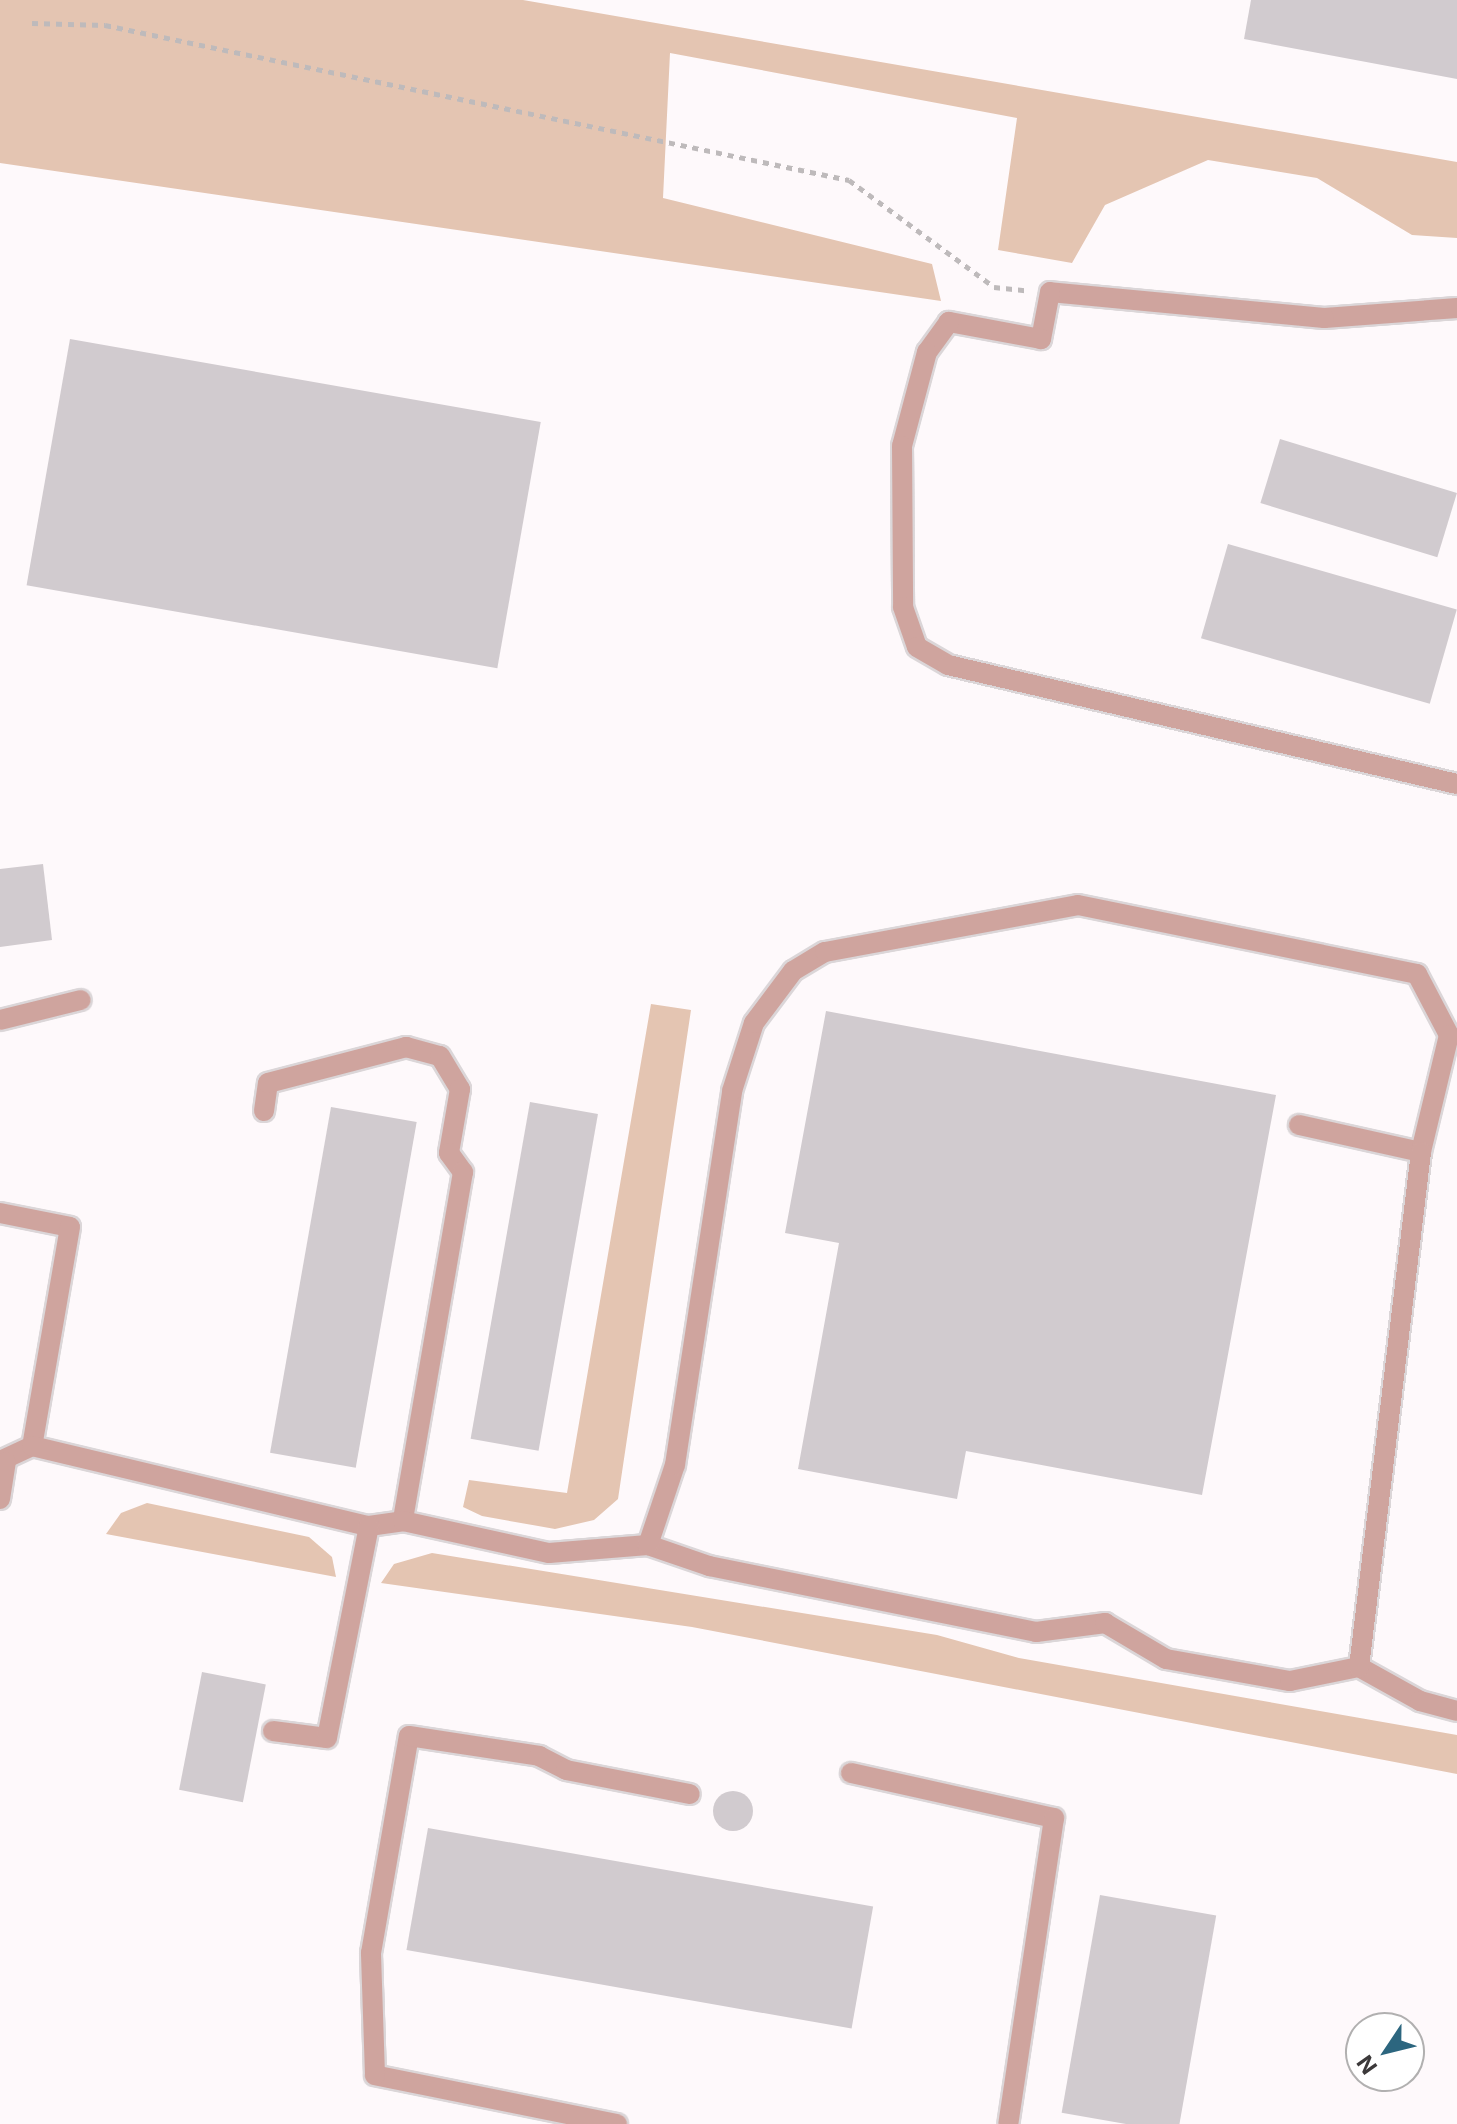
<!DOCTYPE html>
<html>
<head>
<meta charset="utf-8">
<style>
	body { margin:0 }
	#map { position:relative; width:1457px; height:2124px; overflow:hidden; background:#fef9fb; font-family:Inter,sans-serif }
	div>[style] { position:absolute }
	.green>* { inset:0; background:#e4c5b2 }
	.building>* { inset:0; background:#d1cbcf; transform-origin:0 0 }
	.round { border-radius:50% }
	.path>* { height:5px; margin-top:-2.5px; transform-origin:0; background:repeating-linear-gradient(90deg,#bebabb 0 6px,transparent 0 12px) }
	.roads { filter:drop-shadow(2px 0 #dbd6d8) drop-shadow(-2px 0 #dbd6d8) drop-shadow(0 2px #dbd6d8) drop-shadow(0 -2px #dbd6d8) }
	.minor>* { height:20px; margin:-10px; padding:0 10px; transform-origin:10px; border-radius:10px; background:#cfa49e }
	span { translate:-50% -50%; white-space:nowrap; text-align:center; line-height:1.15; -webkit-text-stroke:6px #fff; paint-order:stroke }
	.north { position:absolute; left:1345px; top:2012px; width:80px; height:80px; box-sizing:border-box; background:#fff; border:2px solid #b1b0b0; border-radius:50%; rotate:235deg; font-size:22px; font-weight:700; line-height:32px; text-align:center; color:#3c393a }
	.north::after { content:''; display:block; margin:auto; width:28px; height:36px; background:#2c667f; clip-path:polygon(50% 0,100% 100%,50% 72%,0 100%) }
</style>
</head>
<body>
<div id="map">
	<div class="green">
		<i style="clip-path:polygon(0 0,523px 0,1457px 162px,1457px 238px,1412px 235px,1317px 178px,1208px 160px,1105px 205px,1072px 263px,998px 250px,1017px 118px,670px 53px,663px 198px,932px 264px,941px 301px,0 163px)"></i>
		<i style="clip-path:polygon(651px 1004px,691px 1010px,618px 1499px,594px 1520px,555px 1529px,482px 1516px,463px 1507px,469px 1480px,567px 1493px)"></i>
		<i style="clip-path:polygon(147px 1503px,309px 1537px,332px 1557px,336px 1577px,106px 1534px,121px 1513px)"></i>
		<i style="clip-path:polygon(432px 1553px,937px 1635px,1019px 1658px,1457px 1735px,1457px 1774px,692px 1627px,381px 1583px,394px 1564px)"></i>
	</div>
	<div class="building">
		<i style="clip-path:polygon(1251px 0,1457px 0,1457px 79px,1244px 39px)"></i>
		<i style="left:70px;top:339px;width:478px;height:250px;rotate:10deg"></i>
		<i style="left:1280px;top:439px;width:185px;height:67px;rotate:17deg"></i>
		<i style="left:1228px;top:544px;width:238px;height:98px;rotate:16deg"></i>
		<i style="clip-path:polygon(43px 864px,52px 940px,0 947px,0 869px)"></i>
		<i style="clip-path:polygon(826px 1011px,1276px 1095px,1202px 1495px,966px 1451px,957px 1499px,798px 1469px,839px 1243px,785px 1233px)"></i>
		<i style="left:530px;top:1102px;width:69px;height:342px;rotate:10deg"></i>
		<i style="left:331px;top:1107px;width:87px;height:351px;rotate:10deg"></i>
		<i style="left:202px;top:1672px;width:65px;height:120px;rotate:11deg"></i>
		<i class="round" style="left:713px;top:1791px;width:40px;height:40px"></i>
		<i style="left:428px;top:1828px;width:452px;height:124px;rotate:10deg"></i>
		<i style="left:1100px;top:1895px;width:118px;height:221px;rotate:10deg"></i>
	</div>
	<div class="path">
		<i style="left:32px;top:23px;width:73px;rotate:1.6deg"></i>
		<i style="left:105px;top:25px;width:760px;rotate:11.77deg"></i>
		<i style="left:849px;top:180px;width:180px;rotate:36.4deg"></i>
		<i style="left:994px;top:287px;width:31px;rotate:6deg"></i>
	</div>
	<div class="roads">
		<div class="minor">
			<i style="left:1457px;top:308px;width:133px;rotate:175.7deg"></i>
			<i style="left:1324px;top:318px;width:275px;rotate:-174.6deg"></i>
			<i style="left:1050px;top:292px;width:48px;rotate:100.8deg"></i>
			<i style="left:1041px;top:339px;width:94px;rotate:-169.5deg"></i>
			<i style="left:949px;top:322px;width:37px;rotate:126deg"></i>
			<i style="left:927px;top:352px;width:97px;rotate:104.9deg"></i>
			<i style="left:902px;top:446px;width:161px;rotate:89.6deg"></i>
			<i style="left:903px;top:607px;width:42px;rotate:70.7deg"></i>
			<i style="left:917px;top:647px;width:36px;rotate:30deg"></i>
			<i style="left:948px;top:665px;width:523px;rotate:13.16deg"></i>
			<i style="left:0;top:1020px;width:83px;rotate:-13.9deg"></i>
			<i style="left:264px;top:1111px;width:28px;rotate:-82deg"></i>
			<i style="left:268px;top:1083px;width:143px;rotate:-14.6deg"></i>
			<i style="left:406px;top:1047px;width:35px;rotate:15deg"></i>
			<i style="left:440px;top:1056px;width:39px;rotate:59deg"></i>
			<i style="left:460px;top:1089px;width:65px;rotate:99.8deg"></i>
			<i style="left:449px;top:1153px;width:24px;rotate:54deg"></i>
			<i style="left:463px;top:1172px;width:354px;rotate:99.8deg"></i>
			<i style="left:1299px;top:1125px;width:125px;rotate:12.5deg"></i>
			<i style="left:0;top:1213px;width:71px;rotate:11.3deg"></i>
			<i style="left:70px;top:1227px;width:222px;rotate:99.8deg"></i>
			<i style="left:0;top:1461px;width:35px;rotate:-25deg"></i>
			<i style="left:32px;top:1446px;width:346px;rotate:13.4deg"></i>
			<i style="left:369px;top:1526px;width:34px;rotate:-8deg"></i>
			<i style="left:403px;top:1521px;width:149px;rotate:12.4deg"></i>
			<i style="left:549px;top:1553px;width:99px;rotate:-4.6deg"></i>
			<i style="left:648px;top:1545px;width:65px;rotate:19deg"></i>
			<i style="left:709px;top:1566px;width:334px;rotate:11.4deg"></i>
			<i style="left:1036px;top:1632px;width:70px;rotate:-7.4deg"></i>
			<i style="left:1105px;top:1623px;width:71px;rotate:30.5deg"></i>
			<i style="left:1166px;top:1659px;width:126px;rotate:10.1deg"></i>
			<i style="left:1290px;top:1681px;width:70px;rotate:-11.5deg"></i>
			<i style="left:1359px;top:1667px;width:70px;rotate:29.1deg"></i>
			<i style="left:1420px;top:1701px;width:38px;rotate:15deg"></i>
			<i style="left:0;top:1499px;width:37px;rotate:-81deg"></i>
			<i style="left:648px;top:1545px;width:84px;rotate:-71.4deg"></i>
			<i style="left:675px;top:1465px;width:378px;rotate:-81.3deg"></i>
			<i style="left:732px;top:1091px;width:71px;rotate:-72.1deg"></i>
			<i style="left:754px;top:1023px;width:65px;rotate:-53.1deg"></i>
			<i style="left:793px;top:971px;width:37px;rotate:-31deg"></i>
			<i style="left:825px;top:952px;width:257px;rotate:-10.5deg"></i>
			<i style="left:1078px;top:905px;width:346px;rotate:11.5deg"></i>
			<i style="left:1417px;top:974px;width:69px;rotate:62.3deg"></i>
			<i style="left:1449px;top:1035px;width:120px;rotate:103.5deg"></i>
			<i style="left:1421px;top:1152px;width:519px;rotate:96.86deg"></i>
			<i style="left:273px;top:1731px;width:54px;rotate:7.4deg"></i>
			<i style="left:327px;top:1738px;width:216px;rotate:-78.8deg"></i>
			<i style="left:851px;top:1773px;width:208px;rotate:12.5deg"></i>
			<i style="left:1054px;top:1818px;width:309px;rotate:98.5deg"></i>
			<i style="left:617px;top:2124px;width:247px;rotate:-168.6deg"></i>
			<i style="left:375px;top:2075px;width:122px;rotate:-91.9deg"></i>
			<i style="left:371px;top:1953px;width:220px;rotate:-80.1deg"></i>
			<i style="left:409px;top:1736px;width:132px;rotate:8.7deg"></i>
			<i style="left:539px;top:1756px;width:30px;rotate:27deg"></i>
			<i style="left:566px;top:1770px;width:126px;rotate:11deg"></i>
		</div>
	</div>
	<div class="north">N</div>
</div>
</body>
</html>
